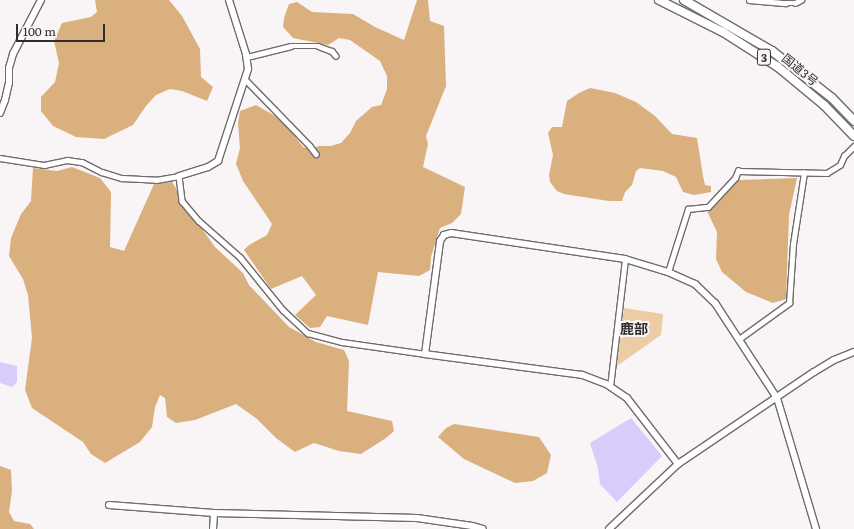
<!DOCTYPE html>
<html>
<head>
<meta charset="utf-8">
<style>
	body { margin:0 }
	#map { position:relative; width:854px; height:529px; overflow:hidden; background:#f9f4f5; font-family:Literata,"Noto Sans JP",serif }
	div>[style] { position:absolute }
	.green>* { inset:0; background:#edcba4 }
	.forest>* { inset:0; background:#dab07e }
	.water>* { inset:0; background:#d9cbfa }
	.roads { filter:drop-shadow(1px 0 #706b6c) drop-shadow(-1px 0 #706b6c) drop-shadow(0 1px #706b6c) drop-shadow(0 -1px #706b6c) }
	.street>* { height:4.5px; margin:-2.25px; padding:0 2.25px; transform-origin:2.25px; border-radius:2.25px; background:#fff }
	.secondary>* { height:6px; margin:-3px; padding:0 3px; transform-origin:3px; border-radius:3px; background:#fff }
	.highway>* { height:8px; margin:-4px; padding:0 4px; transform-origin:4px; border-radius:4px; background:#fff }
	span { translate:-50% -50%; white-space:nowrap; text-align:center; line-height:1.15; -webkit-text-stroke:4px #f9f4f5; paint-order:stroke }
	.shield-label span { padding:1px 3px; background:#f9f4f5; border:1px solid; border-radius:3px; -webkit-text-stroke-width:0 }
	.shield-label { font-size:11px; color:#2e2c2d; font-weight:700 }
	.street-label { font-size:12px; color:#2e2c2d }
	.quarter-label { font-size:14px; color:#2e2c2d; font-weight:700 }
	.scale { position:absolute; left:16px; top:24px; width:89px; height:18px; box-sizing:border-box; border:2px solid #2e2c2d; border-top:0; padding-left:5px; font-size:12px; line-height:14px; white-space:nowrap; color:#2e2c2d; -webkit-text-stroke:3px #f9f4f5; paint-order:stroke }
</style>
</head>
<body>
<div id="map">
	<div class="green">
		<i style="clip-path:polygon(624px 308px,663px 314px,661px 335px,617px 366px)"></i>
	</div>
	<div class="forest">
		<i style="clip-path:polygon(95px 0,169px 0,182px 16px,200px 49px,201px 77px,213px 87px,207px 101px,182px 91px,170px 89px,156px 95px,146px 106px,133px 125px,104px 139px,76px 137px,53px 126px,41px 111px,41px 97px,55px 82px,59px 63px,54px 41px,62px 23px,91px 17px,97px 12px)"></i>
		<i style="clip-path:polygon(417px 0,428px 0,430px 21px,444px 26px,446px 86px,426px 136px,428px 144px,423px 167px,465px 187px,461px 214px,452px 223px,440px 228px,431px 257px,430px 270px,419px 276px,378px 272px,368px 325px,327px 316px,320px 327px,310px 328px,295px 315px,316px 295px,302px 276px,271px 289px,244px 250px,249px 245px,267px 235px,272px 224px,243px 181px,236px 164px,240px 148px,238px 124px,240px 111px,256px 105px,282px 120px,303px 147px,311px 149px,319px 146px,330px 146px,341px 143px,350px 133px,356px 121px,372px 107px,381px 105px,387px 89px,387px 76px,380px 61px,350px 40px,339px 38px,328px 45px,293px 38px,283px 27px,284px 18px,289px 4px,297px 2px,312px 12px,353px 14px,375px 27px,404px 40px)"></i>
		<i style="clip-path:polygon(590px 88px,615px 93px,636px 102px,655px 116px,672px 134px,697px 138px,703px 176px,705px 185px,711px 186px,711px 192px,694px 195px,683px 192px,676px 177px,663px 171px,640px 168px,636px 171px,632px 185px,625px 192px,622px 201px,609px 201px,564px 194px,557px 191px,550px 182px,549px 175px,553px 155px,548px 133px,552px 127px,562px 127px,567px 101px,579px 93px)"></i>
		<i style="clip-path:polygon(72px 167px,100px 178px,111px 192px,110px 247px,124px 251px,154px 184px,172px 182px,197px 222px,215px 247px,243px 273px,249px 285px,289px 327px,316px 342px,344px 350px,349px 361px,347px 411px,392px 421px,394px 431px,386px 438px,361px 454px,339px 451px,314px 443px,295px 452px,276px 438px,257px 419px,236px 404px,195px 420px,176px 423px,167px 417px,165px 398px,160px 395px,155px 407px,152px 427px,140px 442px,105px 463px,91px 454px,83px 442px,32px 408px,25px 390px,32px 338px,28px 295px,23px 279px,9px 256px,11px 238px,21px 214px,31px 201px,33px 168px,57px 171px)"></i>
		<i style="clip-path:polygon(797px 178px,789px 215px,786px 299px,773px 303px,746px 292px,722px 272px,716px 259px,717px 232px,707px 211px,726px 188px,739px 180px)"></i>
		<i style="clip-path:polygon(454px 424px,539px 437px,551px 455px,547px 473px,533px 481px,515px 483px,464px 459px,438px 437px,446px 428px)"></i>
		<i style="clip-path:polygon(0 466px,11px 470px,12px 491px,9px 512px,14px 521px,30px 524px,34px 529px,0 529px)"></i>
	</div>
	<div class="water">
		<i style="clip-path:polygon(0 362px,17px 366px,17px 382px,12px 387px,0 383px)"></i>
		<i style="clip-path:polygon(631px 418px,662px 456px,617px 502px,600px 484px,598px 468px,590px 443px)"></i>
	</div>
	<div class="roads">
		<div class="street">
			<i style="left:749px;top:0;width:37px;rotate:5deg"></i>
			<i style="left:786px;top:3px;width:9px"></i>
			<i style="left:795px;top:3px;width:7px;rotate:-27deg"></i>
			<i style="left:247px;top:57px;width:45px;rotate:-14deg"></i>
			<i style="left:291px;top:46px;width:27px"></i>
			<i style="left:318px;top:46px;width:15px;rotate:20deg"></i>
			<i style="left:332px;top:51px;width:6px;rotate:51deg"></i>
			<i style="left:245px;top:79px;width:93px;rotate:45.9deg"></i>
			<i style="left:310px;top:146px;width:10px;rotate:53deg"></i>
			<i style="left:0;top:158px;width:45px;rotate:9deg"></i>
			<i style="left:44px;top:165px;width:24px;rotate:-12deg"></i>
			<i style="left:67px;top:160px;width:15px;rotate:8deg"></i>
			<i style="left:82px;top:162px;width:22px;rotate:27deg"></i>
			<i style="left:102px;top:172px;width:21px;rotate:17deg"></i>
			<i style="left:122px;top:178px;width:34px;rotate:3deg"></i>
			<i style="left:156px;top:180px;width:23px;rotate:-10deg"></i>
			<i style="left:179px;top:176px;width:25px;rotate:83deg"></i>
			<i style="left:182px;top:201px;width:26px;rotate:50deg"></i>
			<i style="left:199px;top:221px;width:55px;rotate:41.3deg"></i>
			<i style="left:240px;top:257px;width:68px;rotate:50.9deg"></i>
			<i style="left:283px;top:310px;width:34px;rotate:43deg"></i>
			<i style="left:308px;top:333px;width:35px;rotate:15deg"></i>
			<i style="left:342px;top:342px;width:84px;rotate:8.2deg"></i>
			<i style="left:668px;top:272px;width:66px;rotate:-72.4deg"></i>
			<i style="left:688px;top:209px;width:20px;rotate:-6deg"></i>
			<i style="left:708px;top:207px;width:40px;rotate:-47deg"></i>
			<i style="left:735px;top:178px;width:8px;rotate:-67deg"></i>
			<i style="left:738px;top:171px;width:89px;rotate:1.3deg"></i>
			<i style="left:827px;top:173px;width:15px;rotate:-32deg"></i>
			<i style="left:840px;top:165px;width:10px;rotate:-66deg"></i>
			<i style="left:844px;top:156px;width:14px;rotate:-45deg"></i>
			<i style="left:739px;top:339px;width:62px;rotate:-35.8deg"></i>
			<i style="left:789px;top:303px;width:59px;rotate:-86.1deg"></i>
			<i style="left:793px;top:244px;width:72px;rotate:-81.2deg"></i>
			<i style="left:610px;top:387px;width:129px;rotate:-83.3deg"></i>
		</div>
		<div class="secondary">
			<i style="left:0;top:113px;width:14px;rotate:-69deg"></i>
			<i style="left:5px;top:100px;width:17px;rotate:-77deg"></i>
			<i style="left:9px;top:83px;width:15px;rotate:-90deg"></i>
			<i style="left:9px;top:68px;width:15px;rotate:-74deg"></i>
			<i style="left:13px;top:54px;width:61px;rotate:-62.6deg"></i>
			<i style="left:179px;top:176px;width:30px;rotate:-17deg"></i>
			<i style="left:208px;top:167px;width:12px;rotate:-31deg"></i>
			<i style="left:218px;top:161px;width:97px;rotate:-71.9deg"></i>
			<i style="left:248px;top:69px;width:15px;rotate:-98deg"></i>
			<i style="left:246px;top:54px;width:57px;rotate:-107.5deg"></i>
			<i style="left:678px;top:464px;width:83px;rotate:-127.7deg"></i>
			<i style="left:627px;top:398px;width:25px;rotate:-146deg"></i>
			<i style="left:606px;top:384px;width:26px;rotate:-159deg"></i>
			<i style="left:582px;top:375px;width:158px;rotate:-172.4deg"></i>
			<i style="left:425px;top:354px;width:114px;rotate:-82.4deg"></i>
			<i style="left:440px;top:241px;width:7px;rotate:-56deg"></i>
			<i style="left:444px;top:235px;width:7px;rotate:-16deg"></i>
			<i style="left:451px;top:233px;width:176px;rotate:8.5deg"></i>
			<i style="left:625px;top:259px;width:45px;rotate:16.8deg"></i>
			<i style="left:668px;top:272px;width:30px;rotate:24deg"></i>
			<i style="left:695px;top:284px;width:28px;rotate:44deg"></i>
			<i style="left:715px;top:303px;width:113px;rotate:56.9deg"></i>
			<i style="left:777px;top:398px;width:137px;rotate:73.4deg"></i>
			<i style="left:109px;top:505px;width:105px;rotate:4.4deg"></i>
			<i style="left:214px;top:513px;width:203px;rotate:1.4deg"></i>
			<i style="left:417px;top:518px;width:56px;rotate:8.3deg"></i>
			<i style="left:472px;top:526px;width:11px;rotate:15deg"></i>
			<i style="left:213px;top:529px;width:16px;rotate:-86deg"></i>
			<i style="left:609px;top:529px;width:95px;rotate:-43.3deg"></i>
			<i style="left:678px;top:464px;width:164px;rotate:-34.1deg"></i>
			<i style="left:814px;top:372px;width:23px;rotate:-31deg"></i>
			<i style="left:834px;top:360px;width:22px;rotate:-22deg"></i>
		</div>
		<div class="highway">
			<i style="left:659px;top:0;width:72px;rotate:26.6deg"></i>
			<i style="left:723px;top:32px;width:65px;rotate:32.5deg"></i>
			<i style="left:778px;top:67px;width:60px;rotate:39.6deg"></i>
			<i style="left:824px;top:105px;width:43px;rotate:45.9deg"></i>
			<i style="left:684px;top:0;width:102px;rotate:30.1deg"></i>
			<i style="left:772px;top:51px;width:76px;rotate:38.1deg"></i>
			<i style="left:832px;top:98px;width:32px;rotate:46deg"></i>
		</div>
	</div>
	<div class="shield-label">
		<span style="left:764px;top:57px">3</span>
	</div>
	<div class="street-label">
		<span style="left:800px;top:70px;rotate:39deg">国道3号</span>
	</div>
	<div class="quarter-label">
		<span style="left:634px;top:328px">鹿部</span>
	</div>
	<div class="scale">100 m</div>
</div>
</body>
</html>
